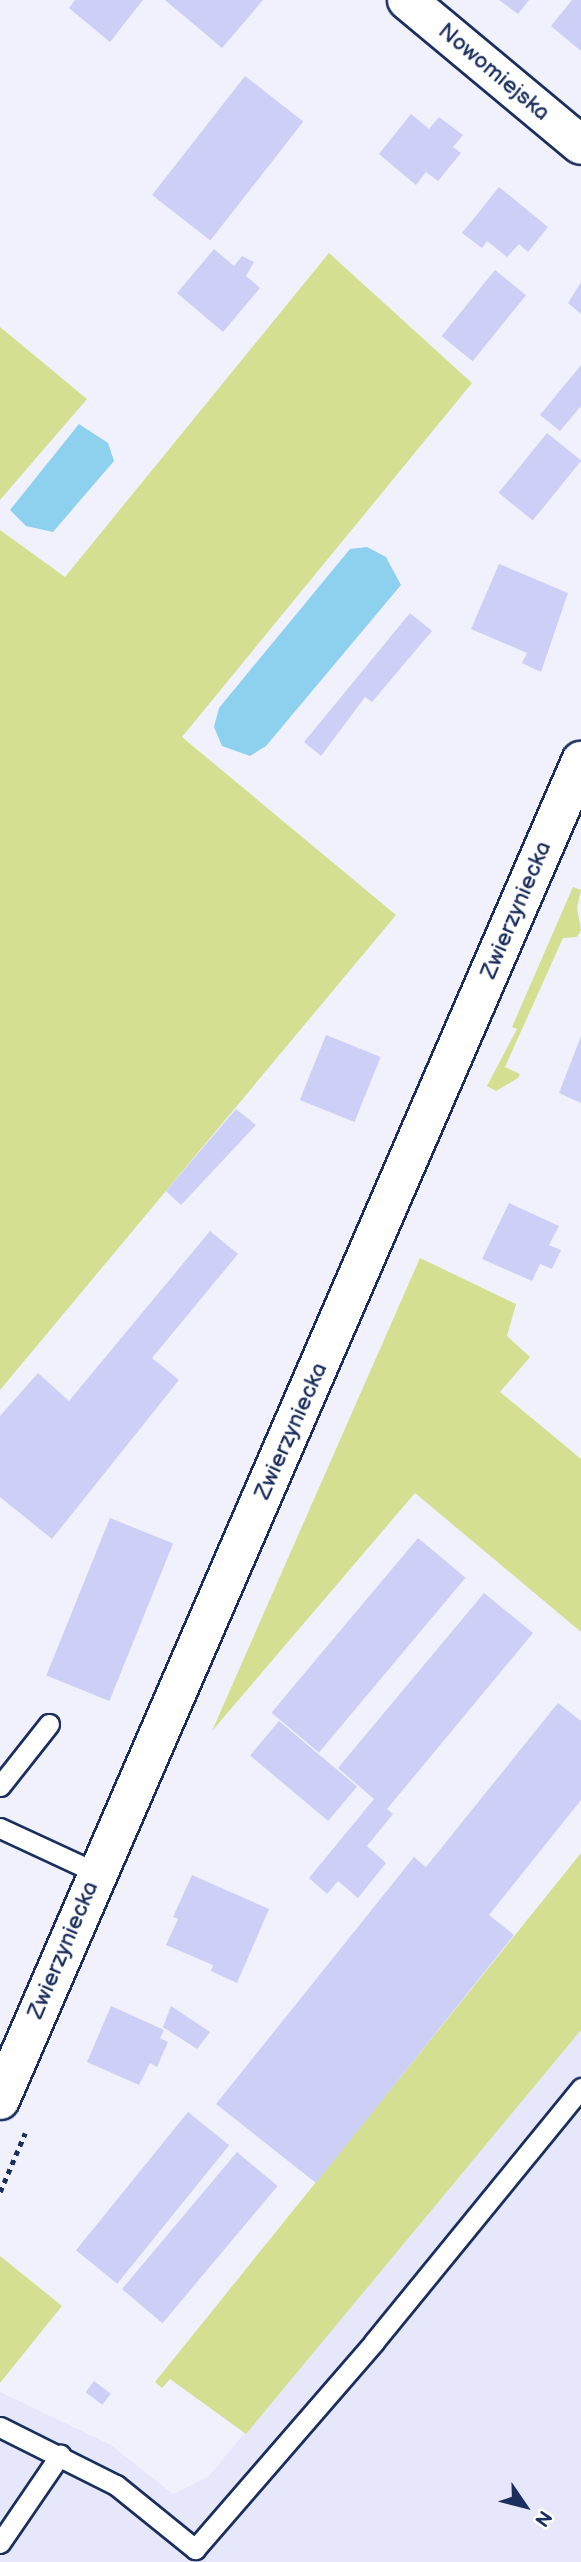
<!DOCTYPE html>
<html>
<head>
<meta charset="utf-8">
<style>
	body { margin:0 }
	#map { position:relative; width:581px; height:2562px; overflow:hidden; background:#f0f1fd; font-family:"Balsamiq Sans",sans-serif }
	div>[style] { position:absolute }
	.built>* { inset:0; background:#e6e7fb }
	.green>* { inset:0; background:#d4df92 }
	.water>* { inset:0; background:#8ed1ef }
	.building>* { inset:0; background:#cdcff7; transform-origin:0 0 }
	.path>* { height:4.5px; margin-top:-2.25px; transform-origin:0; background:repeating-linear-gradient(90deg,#1b2f5e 0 5px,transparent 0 10px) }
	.roads { filter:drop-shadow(2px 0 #1b2f5e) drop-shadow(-2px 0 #1b2f5e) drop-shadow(0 2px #1b2f5e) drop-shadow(0 -2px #1b2f5e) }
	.lane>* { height:19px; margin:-9.5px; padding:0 9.5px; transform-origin:9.5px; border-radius:9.5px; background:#fff }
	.street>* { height:38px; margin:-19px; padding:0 19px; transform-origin:19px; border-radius:19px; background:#fff }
	.secondary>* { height:38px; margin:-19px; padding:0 19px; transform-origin:19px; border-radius:19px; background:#fff }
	span { translate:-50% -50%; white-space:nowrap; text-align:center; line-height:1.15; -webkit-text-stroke:5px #fff; paint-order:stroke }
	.street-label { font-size:23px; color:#1b2f5e }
	.north { position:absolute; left:490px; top:2471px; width:70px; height:70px; -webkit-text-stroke:5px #fff; paint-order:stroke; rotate:125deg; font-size:19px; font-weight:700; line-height:28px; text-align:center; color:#1b2f5e }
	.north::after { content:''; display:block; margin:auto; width:24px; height:32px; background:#1b2f5e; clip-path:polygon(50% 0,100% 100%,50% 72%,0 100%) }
</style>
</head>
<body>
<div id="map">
	<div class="built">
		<i style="clip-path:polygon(581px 2030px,581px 2562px,0 2562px,0 2392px,111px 2445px,173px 2494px,208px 2477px)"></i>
	</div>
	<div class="green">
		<i style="clip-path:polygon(329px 253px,472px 383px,182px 737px,396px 915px,0 1390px,0 530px,65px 577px)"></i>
		<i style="clip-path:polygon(0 327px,87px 399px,0 500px)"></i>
		<i style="clip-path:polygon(573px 887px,581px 890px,577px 908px,581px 930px,577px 937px,563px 938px,505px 1067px,520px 1074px,518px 1078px,496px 1091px,487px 1086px,517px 1029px,512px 1027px)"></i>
		<i style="clip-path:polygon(420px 1258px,516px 1304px,507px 1336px,530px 1357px,500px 1392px,581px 1459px,581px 1632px,415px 1493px,212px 1731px)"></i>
		<i style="clip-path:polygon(581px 1853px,581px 2030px,246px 2434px,170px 2379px,162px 2388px,155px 2382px)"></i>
		<i style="clip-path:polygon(0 2256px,62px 2306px,0 2383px)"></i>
	</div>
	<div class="water">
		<i style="clip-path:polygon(79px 424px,108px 443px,114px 461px,53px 532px,26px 526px,10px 510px)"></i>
		<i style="clip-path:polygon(367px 547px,386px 557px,401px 585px,266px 746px,250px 756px,222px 746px,214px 727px,219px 708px,350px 549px)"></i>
	</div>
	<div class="building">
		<i style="clip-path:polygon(75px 0,143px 0,110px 42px,69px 8px)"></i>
		<i style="clip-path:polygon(165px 0,263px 0,222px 48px)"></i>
		<i style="clip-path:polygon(499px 0,529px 0,518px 14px)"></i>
		<i style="clip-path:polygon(572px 0,581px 0,581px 51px,551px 26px)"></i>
		<i style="left:245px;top:76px;width:74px;height:151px;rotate:38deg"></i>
		<i style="clip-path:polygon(411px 114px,429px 129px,439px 117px,463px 135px,453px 147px,461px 153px,438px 181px,426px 172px,416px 185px,379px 154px)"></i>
		<i style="clip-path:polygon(499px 187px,548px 227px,528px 252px,519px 244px,507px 257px,487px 241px,482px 248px,462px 233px)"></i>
		<i style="clip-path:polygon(214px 249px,234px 266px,242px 256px,254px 262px,246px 276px,260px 288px,223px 332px,177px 293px)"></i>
		<i style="left:495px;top:270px;width:40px;height:85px;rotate:39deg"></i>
		<i style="clip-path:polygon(581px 282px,581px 314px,568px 303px)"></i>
		<i style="clip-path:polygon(581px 365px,581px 406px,560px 431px,540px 415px)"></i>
		<i style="left:547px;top:433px;width:44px;height:77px;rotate:39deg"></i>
		<i style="clip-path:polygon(499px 564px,568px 593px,541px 672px,522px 663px,527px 653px,471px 629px)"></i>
		<i style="clip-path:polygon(410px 613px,432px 631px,372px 702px,365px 697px,321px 756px,304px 742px)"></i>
		<i style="left:326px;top:1035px;width:59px;height:70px;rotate:22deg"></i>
		<i style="clip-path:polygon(581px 1036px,581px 1103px,559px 1093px)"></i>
		<i style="clip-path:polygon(236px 1109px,256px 1125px,181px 1205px,166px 1191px)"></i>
		<i style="clip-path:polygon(509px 1203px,559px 1226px,549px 1245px,561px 1250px,552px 1269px,540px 1264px,532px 1281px,482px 1259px)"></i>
		<i style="clip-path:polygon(210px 1231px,238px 1254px,152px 1358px,179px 1380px,52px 1539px,0 1497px,0 1416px,38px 1373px,69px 1401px)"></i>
		<i style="left:110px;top:1518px;width:68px;height:170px;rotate:22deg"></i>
		<i style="left:418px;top:1538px;width:62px;height:228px;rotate:40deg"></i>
		<i style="clip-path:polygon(484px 1593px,533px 1633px,387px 1809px,393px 1814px,367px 1846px,386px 1863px,358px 1898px,338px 1881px,327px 1894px,309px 1878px,374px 1799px,338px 1768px)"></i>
		<i style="clip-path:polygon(558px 1703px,581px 1721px,581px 1800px,489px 1915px,514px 1935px,316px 2183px,216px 2104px,414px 1857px,426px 1867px)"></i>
		<i style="left:279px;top:1721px;width:102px;height:45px;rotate:40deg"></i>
		<i style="clip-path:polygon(192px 1875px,269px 1909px,237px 1983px,211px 1971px,213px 1965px,166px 1945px,178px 1919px,173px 1917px)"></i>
		<i style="clip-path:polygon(111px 2006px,164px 2030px,160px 2038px,168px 2042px,157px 2067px,150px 2063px,139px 2085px,87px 2062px)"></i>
		<i style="clip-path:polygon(171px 2006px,210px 2032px,197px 2049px,163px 2027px)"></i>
		<i style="left:188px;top:2112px;width:53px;height:178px;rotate:39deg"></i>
		<i style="left:237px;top:2152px;width:53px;height:179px;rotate:40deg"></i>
		<i style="left:94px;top:2381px;width:21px;height:14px;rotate:37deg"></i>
	</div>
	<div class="path">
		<i style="left:0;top:2192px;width:64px;rotate:-67deg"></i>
	</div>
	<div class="roads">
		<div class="lane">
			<i style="left:0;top:1786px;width:79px;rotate:-51.7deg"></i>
			<i style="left:0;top:1828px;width:105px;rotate:24.9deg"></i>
			<i style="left:0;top:2427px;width:130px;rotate:26.6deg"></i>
			<i style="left:116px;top:2485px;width:102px;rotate:39deg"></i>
			<i style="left:195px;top:2549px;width:274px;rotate:-49.1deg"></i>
			<i style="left:374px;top:2342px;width:328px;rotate:-50.8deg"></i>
			<i style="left:0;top:2543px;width:107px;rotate:-55.7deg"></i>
		</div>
		<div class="street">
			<i style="left:407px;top:0;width:226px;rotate:39.8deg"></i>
		</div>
		<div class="secondary">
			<i style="left:0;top:2100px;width:1460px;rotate:-66.54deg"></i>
		</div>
	</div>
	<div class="street-label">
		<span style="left:494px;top:72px;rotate:40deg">Nowomiejska</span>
		<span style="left:516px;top:910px;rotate:-67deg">Zwierzyniecka</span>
		<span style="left:291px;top:1431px;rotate:-66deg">Zwierzyniecka</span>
		<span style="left:63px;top:1950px;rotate:-67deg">Zwierzyniecka</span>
	</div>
	<div class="north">N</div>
</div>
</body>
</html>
